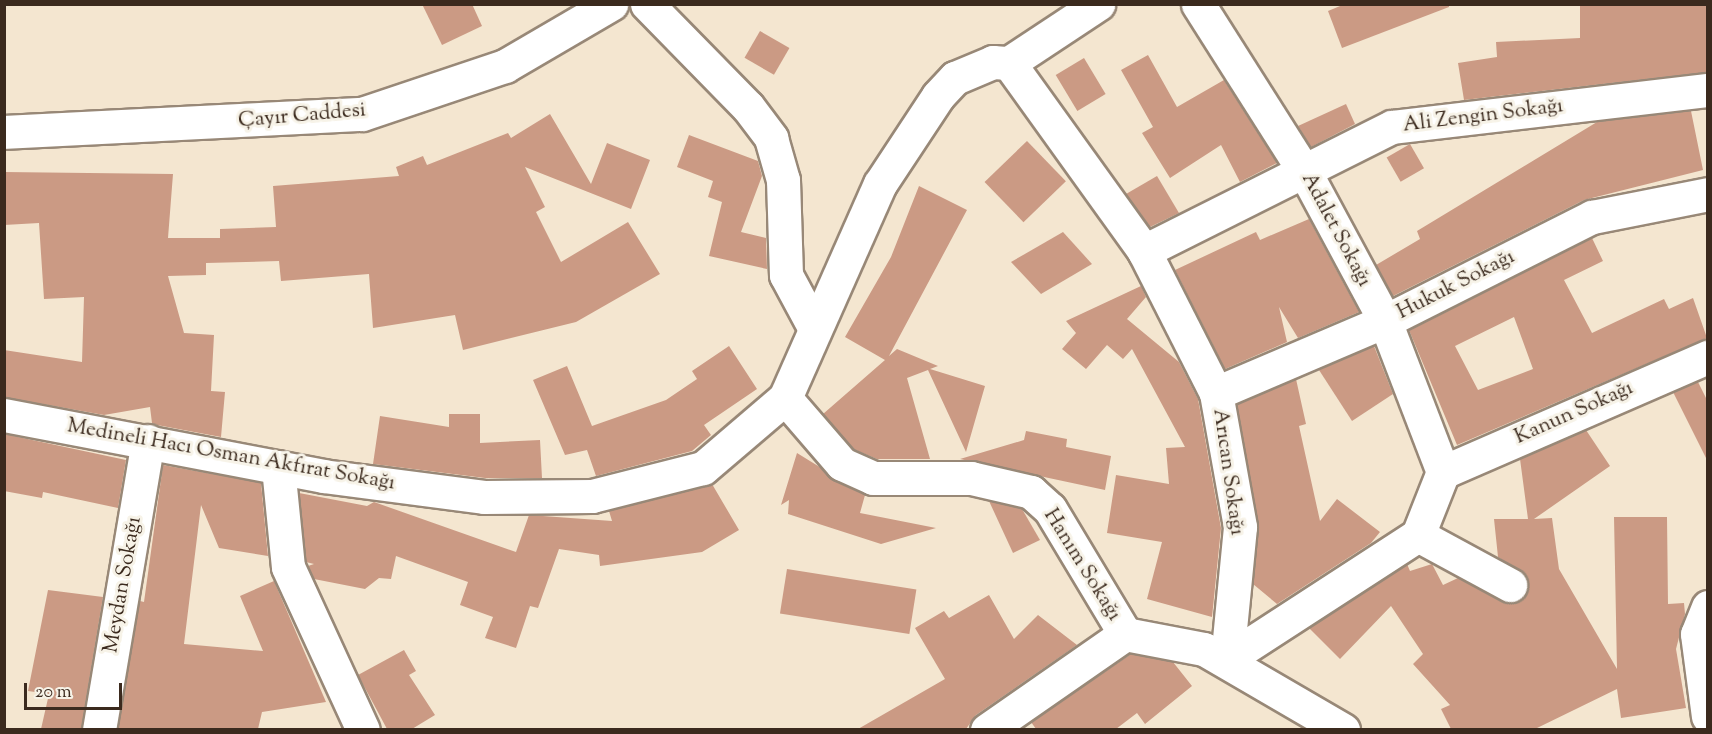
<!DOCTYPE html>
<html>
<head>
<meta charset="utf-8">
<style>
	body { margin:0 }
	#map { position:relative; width:1712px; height:734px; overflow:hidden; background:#f4e6d0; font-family:"Sorts Mill Goudy",serif }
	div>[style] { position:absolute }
	.building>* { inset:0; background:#cb9a84; transform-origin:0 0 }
	.roads { filter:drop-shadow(2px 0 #988877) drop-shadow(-2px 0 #988877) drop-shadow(0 2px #988877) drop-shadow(0 -2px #988877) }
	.minor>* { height:33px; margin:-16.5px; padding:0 16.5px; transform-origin:16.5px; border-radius:16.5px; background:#fff }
	.major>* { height:33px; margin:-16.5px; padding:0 16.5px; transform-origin:16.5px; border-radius:16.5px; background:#fff }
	span { translate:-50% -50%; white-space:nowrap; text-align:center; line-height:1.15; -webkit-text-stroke:6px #f7f3e8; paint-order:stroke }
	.street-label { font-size:21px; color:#3b2a1e }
	.frame { position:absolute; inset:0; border:6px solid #3b2a1e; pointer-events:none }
	.scale { position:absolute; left:24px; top:683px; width:98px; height:27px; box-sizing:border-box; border:3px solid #3b2a1e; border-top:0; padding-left:8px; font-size:18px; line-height:21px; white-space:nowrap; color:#3b2a1e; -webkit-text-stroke:4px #f7f3e8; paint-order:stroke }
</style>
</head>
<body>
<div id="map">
	<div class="building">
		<i style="clip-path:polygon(422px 4px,472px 4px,482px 26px,442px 45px)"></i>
		<i style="clip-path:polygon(1345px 4px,1449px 4px,1449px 7px,1342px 48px,1328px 11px)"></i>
		<i style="clip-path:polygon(1580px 4px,1707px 4px,1707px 72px,1464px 100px,1458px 63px,1497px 57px,1496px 42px,1580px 38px)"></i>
		<i style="left:760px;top:31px;width:34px;height:31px;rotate:30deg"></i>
		<i style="clip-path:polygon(1148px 55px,1177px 107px,1224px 80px,1277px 163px,1240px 182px,1221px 145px,1170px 178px,1142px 133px,1153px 127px,1121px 70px)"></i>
		<i style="left:1084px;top:58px;width:42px;height:33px;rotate:59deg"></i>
		<i style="clip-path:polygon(1346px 104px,1355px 124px,1311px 147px,1298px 126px)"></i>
		<i style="clip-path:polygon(1691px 111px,1703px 170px,1584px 200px,1393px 296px,1376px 265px,1420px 239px,1417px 231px,1597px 122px)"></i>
		<i style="clip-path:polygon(550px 114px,591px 184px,607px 143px,650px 160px,631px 209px,525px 167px,545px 207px,536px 212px,561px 262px,628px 222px,660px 274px,576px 322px,463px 350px,455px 315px,373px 328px,369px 274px,281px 281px,279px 261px,206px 263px,206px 275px,168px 276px,184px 333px,214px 335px,211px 391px,225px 392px,221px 437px,157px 425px,152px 423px,150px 407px,104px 415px,4px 397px,4px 350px,82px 362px,84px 297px,44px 299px,39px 223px,4px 225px,4px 172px,173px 174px,168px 238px,220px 238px,220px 229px,276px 227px,273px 186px,399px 176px,396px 167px,423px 156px,427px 165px,508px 133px,511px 138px)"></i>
		<i style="clip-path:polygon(689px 135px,758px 161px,762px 176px,741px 232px,766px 238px,767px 269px,709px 256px,722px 202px,708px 197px,713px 181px,677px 167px)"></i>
		<i style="left:1027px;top:141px;width:56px;height:59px;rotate:46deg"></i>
		<i style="left:1410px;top:144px;width:28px;height:27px;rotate:60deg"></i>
		<i style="clip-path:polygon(1157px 176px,1179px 213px,1150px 227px,1126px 194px)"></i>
		<i style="clip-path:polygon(919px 186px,967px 210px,889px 356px,897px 349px,938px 366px,930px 369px,985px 386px,966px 452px,928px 370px,907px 378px,930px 459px,877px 459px,853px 449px,823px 414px,885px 360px,845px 337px,891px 257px)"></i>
		<i style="clip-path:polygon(1309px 219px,1359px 312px,1298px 338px,1279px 307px,1287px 342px,1225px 369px,1175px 270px,1256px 232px,1260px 240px)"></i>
		<i style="clip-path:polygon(1063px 232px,1092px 264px,1041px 294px,1011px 262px)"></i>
		<i style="clip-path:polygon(evenodd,1592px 238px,1603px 261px,1564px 280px,1592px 333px,1664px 299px,1669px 309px,1693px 298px,1707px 338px,1457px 445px,1409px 330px,1592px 238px,1514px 317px,1533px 369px,1478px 390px,1455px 346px,1514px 317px)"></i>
		<i style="clip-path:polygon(1141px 286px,1146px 297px,1127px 319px,1179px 362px,1198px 399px,1221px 528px,1212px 617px,1147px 599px,1162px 542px,1107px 533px,1116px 475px,1169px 484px,1166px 448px,1185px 447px,1132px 349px,1123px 359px,1107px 345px,1086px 369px,1062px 349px,1076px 333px,1066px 321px)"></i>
		<i style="clip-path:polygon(729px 346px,757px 389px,704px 425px,711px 435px,692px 451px,596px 476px,587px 450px,565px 455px,533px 380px,567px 366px,592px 426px,666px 400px,697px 379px,692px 371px)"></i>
		<i style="clip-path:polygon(1374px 346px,1393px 394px,1352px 421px,1319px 370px)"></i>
		<i style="clip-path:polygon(1296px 379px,1306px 424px,1299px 426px,1320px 521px,1337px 499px,1380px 532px,1371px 543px,1277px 604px,1253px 584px,1258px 524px,1237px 404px)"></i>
		<i style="clip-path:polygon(1698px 382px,1707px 400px,1707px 460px,1673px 392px)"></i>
		<i style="clip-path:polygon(449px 414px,480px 414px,480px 443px,540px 440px,542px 478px,485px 478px,373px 464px,380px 416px,449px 427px)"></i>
		<i style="clip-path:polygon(1586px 430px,1610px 466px,1534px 519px,1552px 518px,1559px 569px,1617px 669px,1614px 517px,1667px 517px,1668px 604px,1684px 603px,1685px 614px,1676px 649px,1686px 708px,1621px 718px,1617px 689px,1535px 729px,1451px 729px,1441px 709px,1450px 705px,1413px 664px,1423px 654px,1391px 606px,1340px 659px,1309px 628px,1407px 564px,1410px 571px,1432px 564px,1443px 585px,1458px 578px,1502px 602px,1520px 601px,1527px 593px,1526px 576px,1498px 557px,1494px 519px,1528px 519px,1520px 459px)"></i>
		<i style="clip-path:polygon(1026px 431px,1067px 439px,1066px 447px,1111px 456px,1105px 490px,960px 459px,1024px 440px)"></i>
		<i style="clip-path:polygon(4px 434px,126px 460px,118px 508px,43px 492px,42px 498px,4px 491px)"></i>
		<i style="clip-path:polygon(797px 453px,865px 495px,860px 513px,936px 528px,881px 544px,788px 514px,789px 500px,781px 505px)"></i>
		<i style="clip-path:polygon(163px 465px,261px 483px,268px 556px,219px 548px,201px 505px,184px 644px,263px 651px,240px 596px,274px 581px,326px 702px,262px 712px,258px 729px,118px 729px,140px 601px,144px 602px)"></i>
		<i style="clip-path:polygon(712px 484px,739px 530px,702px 552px,600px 566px,599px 555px,559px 549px,538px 608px,530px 606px,516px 648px,485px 638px,493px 617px,460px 605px,468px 582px,396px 556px,391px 579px,379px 578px,365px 589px,314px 579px,308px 566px,314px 564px,306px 562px,299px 493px,367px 506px,374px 502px,516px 552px,529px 515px,612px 521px,609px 511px)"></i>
		<i style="clip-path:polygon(989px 501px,1022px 509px,1040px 540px,1013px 553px)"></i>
		<i style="left:787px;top:569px;width:131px;height:45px;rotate:9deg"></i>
		<i style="clip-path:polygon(48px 590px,103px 597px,81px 729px,41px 729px,49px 694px,28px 691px)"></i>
		<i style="clip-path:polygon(989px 595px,1014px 639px,1038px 615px,1077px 645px,976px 715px,966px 729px,858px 729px,945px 679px,915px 628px,944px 611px,949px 618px)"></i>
		<i style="clip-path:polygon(404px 650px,416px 671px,409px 675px,435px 715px,412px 729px,387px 729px,358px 675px)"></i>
		<i style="clip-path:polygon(1131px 654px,1173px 662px,1192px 686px,1145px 724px,1137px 713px,1116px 729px,1036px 729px,1031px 722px)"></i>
	</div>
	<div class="roads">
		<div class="minor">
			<i style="left:647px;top:4px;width:144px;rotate:45.6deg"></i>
			<i style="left:748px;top:107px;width:39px;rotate:53deg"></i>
			<i style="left:771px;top:138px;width:44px;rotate:74.1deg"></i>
			<i style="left:783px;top:180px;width:95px;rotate:88.2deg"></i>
			<i style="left:786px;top:275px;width:59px;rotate:61.7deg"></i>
			<i style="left:1198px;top:4px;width:201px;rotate:57.6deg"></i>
			<i style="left:1306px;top:174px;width:167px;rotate:61.7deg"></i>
			<i style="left:1385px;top:321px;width:162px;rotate:69deg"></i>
			<i style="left:1009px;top:63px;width:231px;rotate:54.3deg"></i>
			<i style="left:1144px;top:251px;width:159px;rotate:63.1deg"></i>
			<i style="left:1216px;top:393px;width:136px;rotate:79.8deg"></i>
			<i style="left:1240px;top:527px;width:133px;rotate:95.6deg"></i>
			<i style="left:1144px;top:251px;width:277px;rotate:-26.6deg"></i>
			<i style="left:1392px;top:127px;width:318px;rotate:-6.7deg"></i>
			<i style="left:1216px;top:393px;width:184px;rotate:-23.1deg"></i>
			<i style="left:1385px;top:321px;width:232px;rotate:-26.7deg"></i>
			<i style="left:1592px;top:217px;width:118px;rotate:-11.2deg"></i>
			<i style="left:785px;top:398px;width:87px;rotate:49.2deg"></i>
			<i style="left:842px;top:464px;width:34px;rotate:24deg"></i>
			<i style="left:873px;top:478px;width:98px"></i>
			<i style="left:971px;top:478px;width:62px;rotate:13.1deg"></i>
			<i style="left:1031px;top:492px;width:25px;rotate:42deg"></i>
			<i style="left:1050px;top:509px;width:146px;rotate:59deg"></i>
			<i style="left:4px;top:415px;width:325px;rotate:10.8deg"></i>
			<i style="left:323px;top:476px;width:162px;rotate:7.4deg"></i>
			<i style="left:484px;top:497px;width:108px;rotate:-0.5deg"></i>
			<i style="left:592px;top:496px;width:114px;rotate:-14.2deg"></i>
			<i style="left:703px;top:468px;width:108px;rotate:-40.5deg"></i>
			<i style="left:785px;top:398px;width:234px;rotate:-66.1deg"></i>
			<i style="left:880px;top:184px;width:105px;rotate:-56.6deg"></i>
			<i style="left:938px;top:96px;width:25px;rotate:-47deg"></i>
			<i style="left:955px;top:78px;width:41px;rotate:-22.8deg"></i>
			<i style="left:993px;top:62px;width:16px;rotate:4deg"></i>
			<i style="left:1009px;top:63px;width:107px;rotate:-33.5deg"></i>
			<i style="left:278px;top:467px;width:100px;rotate:84.3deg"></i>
			<i style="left:288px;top:567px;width:179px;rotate:65.3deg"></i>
			<i style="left:1443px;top:472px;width:289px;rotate:-23.5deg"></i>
			<i style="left:1418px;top:535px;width:105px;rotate:28.5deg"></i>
			<i style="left:1708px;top:607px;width:29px;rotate:112deg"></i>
			<i style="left:1697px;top:634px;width:83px;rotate:82.4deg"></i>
			<i style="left:1125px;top:634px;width:80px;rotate:10.8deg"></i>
			<i style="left:1204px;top:649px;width:161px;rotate:30.2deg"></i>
			<i style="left:1227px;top:659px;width:228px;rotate:-33deg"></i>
			<i style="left:1418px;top:535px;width:68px;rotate:-68.4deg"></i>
			<i style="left:99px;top:730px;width:293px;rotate:-80.4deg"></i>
			<i style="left:987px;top:730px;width:168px;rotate:-34.8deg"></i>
		</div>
		<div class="major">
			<i style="left:4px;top:132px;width:358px;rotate:-2.9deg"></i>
			<i style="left:362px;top:114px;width:151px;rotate:-18.6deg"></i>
			<i style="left:505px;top:66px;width:123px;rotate:-30.3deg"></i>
		</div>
	</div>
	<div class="street-label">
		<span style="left:302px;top:116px;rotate:-5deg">Çayır Caddesi</span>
		<span style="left:1483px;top:116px;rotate:-7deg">Ali Zengin Sokağı</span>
		<span style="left:1336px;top:230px;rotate:62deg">Adalet Sokağı</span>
		<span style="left:1456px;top:285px;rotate:-27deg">Hukuk Sokağı</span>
		<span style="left:1574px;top:413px;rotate:-24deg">Kanun Sokağı</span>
		<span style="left:231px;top:455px;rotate:10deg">Medineli Hacı Osman Akfırat Sokağı</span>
		<span style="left:1228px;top:472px;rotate:82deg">Arıcan Sokağı</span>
		<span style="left:1082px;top:565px;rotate:58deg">Hanım Sokağı</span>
		<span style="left:123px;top:585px;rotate:-80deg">Meydan Sokağı</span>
	</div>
	<div class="frame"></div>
	<div class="scale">20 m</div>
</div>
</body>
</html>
